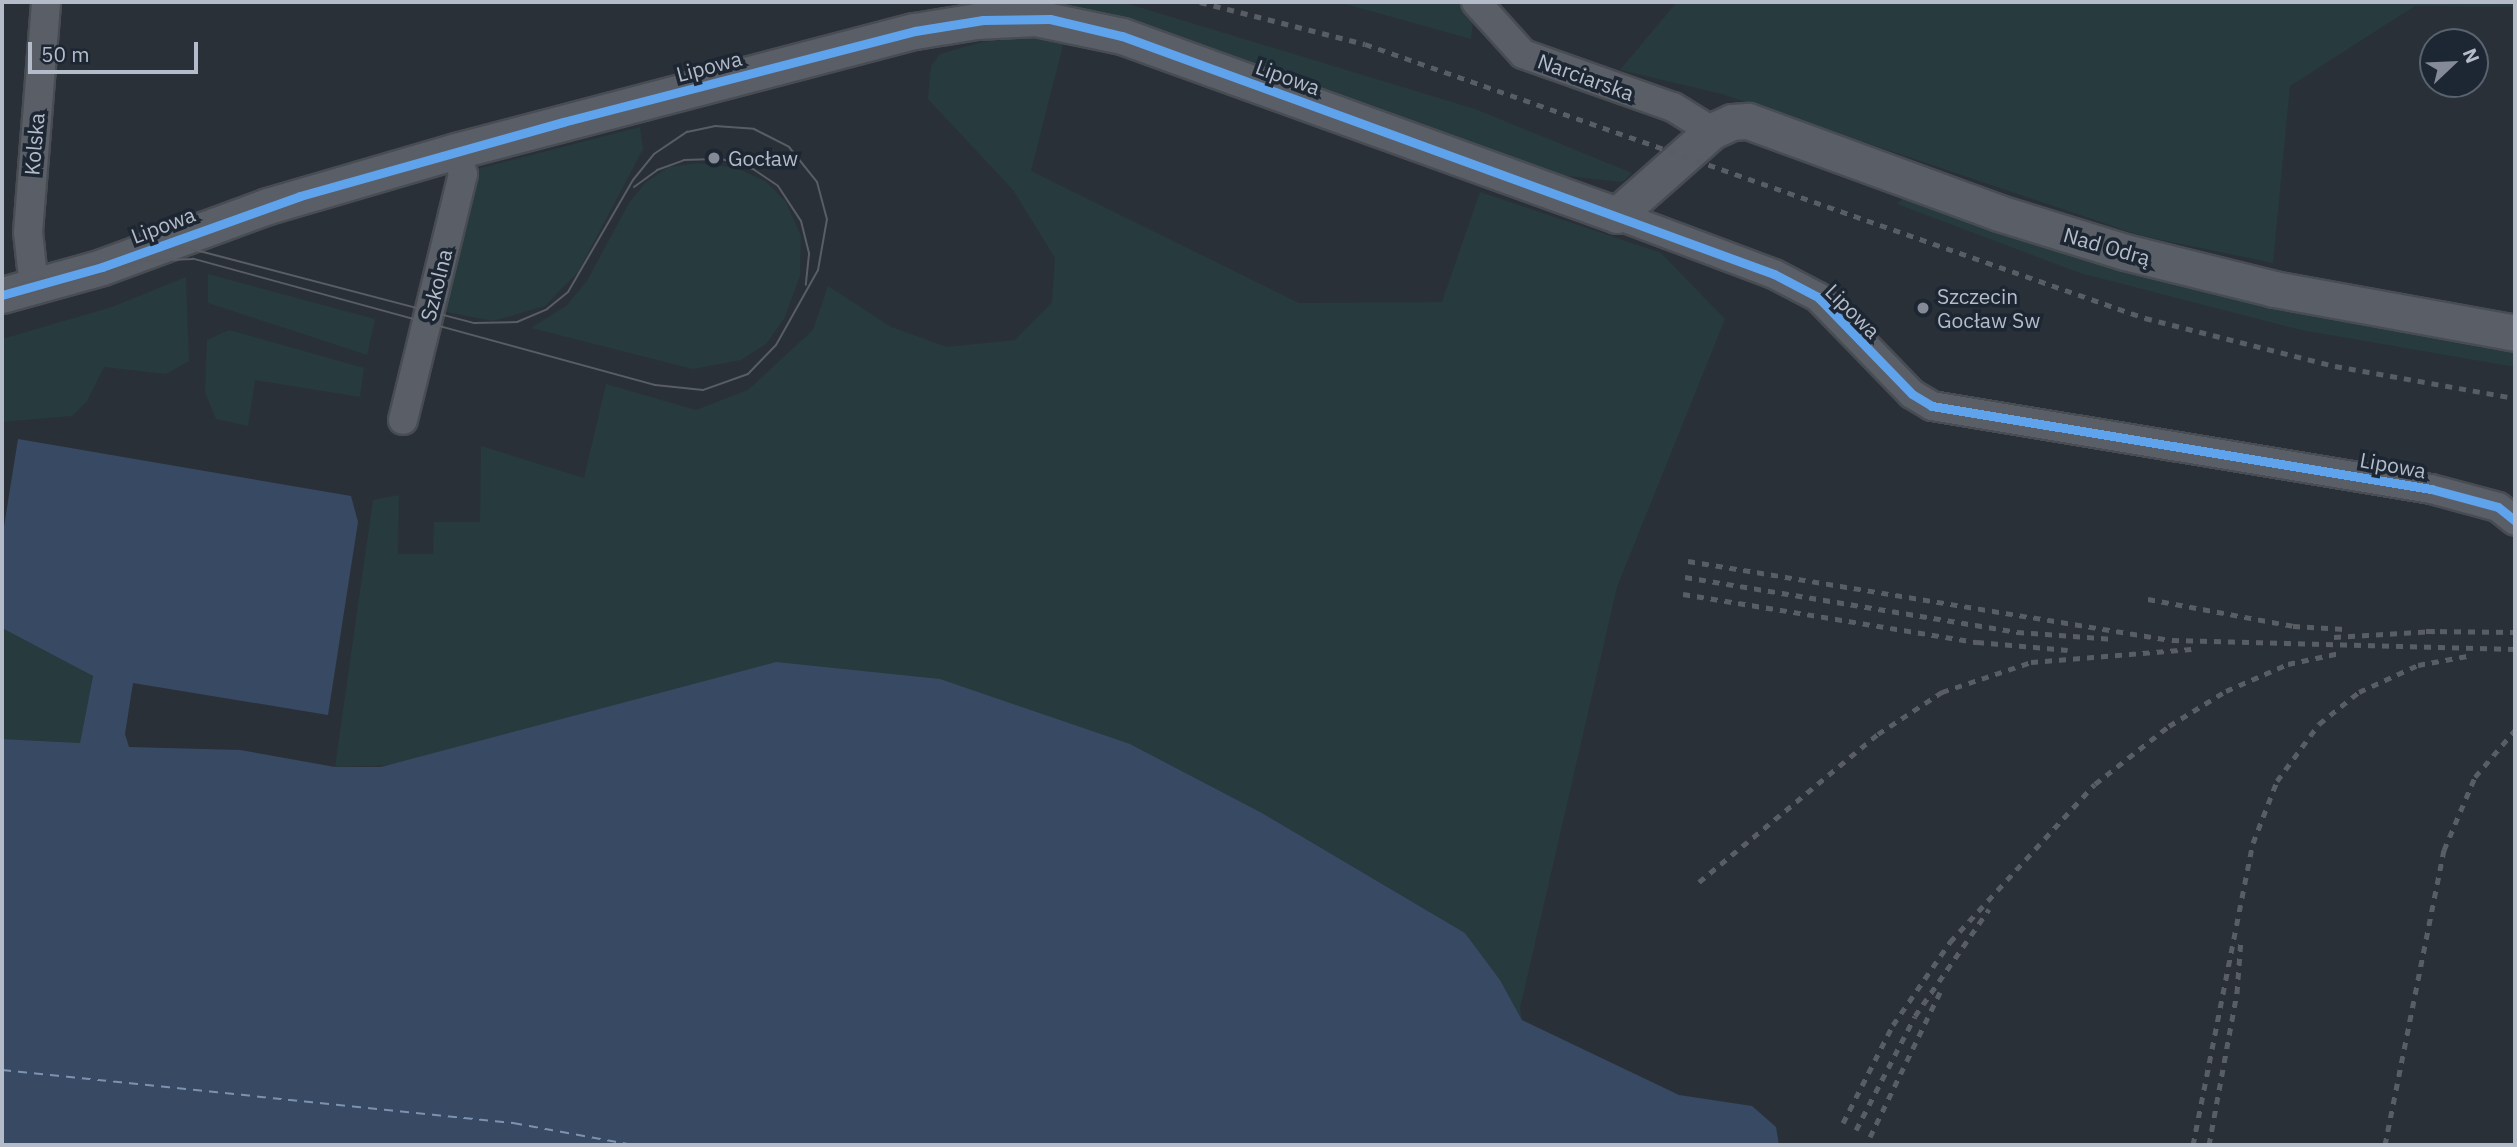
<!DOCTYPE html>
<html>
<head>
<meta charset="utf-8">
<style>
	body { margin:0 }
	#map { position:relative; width:2517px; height:1147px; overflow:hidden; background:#2a3038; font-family:"IBM Plex Sans",sans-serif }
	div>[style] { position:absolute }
	.green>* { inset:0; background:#273a3e }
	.water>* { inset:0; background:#384963 }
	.ferry>* { height:2px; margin-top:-1px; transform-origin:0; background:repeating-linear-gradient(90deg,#7c92b1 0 9px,transparent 0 16px) }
	.roads { filter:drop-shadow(2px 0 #484c53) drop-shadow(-2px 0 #484c53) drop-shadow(0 2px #484c53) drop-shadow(0 -2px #484c53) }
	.minor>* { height:28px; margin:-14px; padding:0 14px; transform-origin:14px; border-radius:14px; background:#5a5e66 }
	.tertiary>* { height:35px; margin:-17.5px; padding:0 17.5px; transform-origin:17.5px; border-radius:17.5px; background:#5a5e66 }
	.tram>* { height:2px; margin:-1px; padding:0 1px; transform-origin:1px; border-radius:1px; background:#595d64 }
	.rail>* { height:5px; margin-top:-2.5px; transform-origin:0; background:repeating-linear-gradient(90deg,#595d64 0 7px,transparent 0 14px) }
	.cycleway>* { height:9px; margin:-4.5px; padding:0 4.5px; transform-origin:4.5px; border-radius:4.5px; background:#60a3ed }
	.dots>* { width:19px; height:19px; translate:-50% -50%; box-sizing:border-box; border:4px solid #1d2633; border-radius:50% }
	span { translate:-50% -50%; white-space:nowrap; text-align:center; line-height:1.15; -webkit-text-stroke:7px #1d2633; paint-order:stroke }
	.street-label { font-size:21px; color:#b4bcc9 }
	.poi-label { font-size:21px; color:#b4bcc9 }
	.left { translate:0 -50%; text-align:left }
	.frame { position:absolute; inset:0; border:4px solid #b4bcc9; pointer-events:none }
	.north { position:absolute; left:2419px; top:28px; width:70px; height:70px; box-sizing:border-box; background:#1d2633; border:2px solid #59626f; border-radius:50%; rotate:67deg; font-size:19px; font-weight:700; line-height:28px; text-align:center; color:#b4bcc9 }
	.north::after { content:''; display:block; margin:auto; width:24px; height:32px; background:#848b96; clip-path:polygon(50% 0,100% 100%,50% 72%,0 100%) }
	.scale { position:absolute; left:28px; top:42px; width:170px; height:32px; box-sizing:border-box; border:4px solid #b4bcc9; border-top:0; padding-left:9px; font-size:21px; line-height:24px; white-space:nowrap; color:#b4bcc9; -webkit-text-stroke:5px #1d2633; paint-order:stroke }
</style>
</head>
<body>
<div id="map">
	<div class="green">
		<i style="clip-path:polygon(1047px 2px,1122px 2px,1475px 109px,1632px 173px,1622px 182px,1549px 174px,1082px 8px)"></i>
		<i style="clip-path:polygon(1338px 2px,1475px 2px,1471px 39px)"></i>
		<i style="clip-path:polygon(1677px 2px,2515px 2px,2515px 7px,2415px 6px,2290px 86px,2273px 263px,2142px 236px,1722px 94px,1620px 70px)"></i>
		<i style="clip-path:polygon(1023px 38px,1064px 41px,1031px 171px,1299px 303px,1442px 302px,1480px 192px,1661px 253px,1725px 319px,1617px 587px,1520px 1008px,1522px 1020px,1500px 980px,1465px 933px,1262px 813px,1130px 744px,335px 767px,373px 500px,399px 495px,398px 554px,433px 554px,434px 522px,480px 522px,481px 446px,584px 478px,606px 384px,696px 410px,748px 390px,813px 330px,828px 286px,891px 327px,947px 347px,1015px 340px,1052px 303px,1055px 258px,1013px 190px,928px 99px,931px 66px,940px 54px,982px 42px)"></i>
		<i style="clip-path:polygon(640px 127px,643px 149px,578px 272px,545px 306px,493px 321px,441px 311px,477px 169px)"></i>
		<i style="clip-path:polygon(698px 163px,737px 168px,765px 181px,786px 202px,801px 236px,800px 276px,784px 319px,766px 344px,741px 360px,693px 369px,531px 328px,566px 306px,587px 281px,629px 203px,646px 182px,669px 167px)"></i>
		<i style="clip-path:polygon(1905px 197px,2174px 283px,2515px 349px,2515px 367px,2301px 330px,2080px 273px,1897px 204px)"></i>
		<i style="clip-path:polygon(208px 274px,375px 319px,367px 355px,208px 303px)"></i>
		<i style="clip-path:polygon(186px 277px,189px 361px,166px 374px,104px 367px,87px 401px,72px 416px,2px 422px,2px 339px,112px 307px)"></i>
		<i style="clip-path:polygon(229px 330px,364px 368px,360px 397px,255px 380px,248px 426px,216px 419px,205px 392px,207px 340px)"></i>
		<i style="clip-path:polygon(2px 628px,93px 676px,80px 743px,2px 739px)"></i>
	</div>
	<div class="water">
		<i style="clip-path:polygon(18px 439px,351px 496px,358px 522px,328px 715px,133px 683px,125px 734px,129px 747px,240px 750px,335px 767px,381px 767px,776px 662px,940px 679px,1130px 744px,1262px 813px,1465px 933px,1500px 980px,1522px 1020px,1679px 1095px,1752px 1106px,1776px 1127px,1779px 1145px,2px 1145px,2px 739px,80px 743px,93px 676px,2px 628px,2px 539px)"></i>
	</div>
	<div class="ferry">
		<i style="left:2px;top:1070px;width:514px;rotate:5.92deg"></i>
		<i style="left:513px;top:1123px;width:122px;rotate:10.4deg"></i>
	</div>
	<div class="roads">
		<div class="minor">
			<i style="left:1476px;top:2px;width:70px;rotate:47.9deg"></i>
			<i style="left:1523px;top:54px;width:159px;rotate:19.5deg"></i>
			<i style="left:1673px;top:107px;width:46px;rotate:31.6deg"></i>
			<i style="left:1617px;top:215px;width:168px;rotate:20.6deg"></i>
			<i style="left:1774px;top:274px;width:50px;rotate:27.6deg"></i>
			<i style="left:1818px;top:297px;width:135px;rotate:45.9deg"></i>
			<i style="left:1912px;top:394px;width:23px;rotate:31deg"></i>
			<i style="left:1932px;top:406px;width:506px;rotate:9.44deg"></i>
			<i style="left:2431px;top:489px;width:69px;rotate:15deg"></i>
			<i style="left:2498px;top:507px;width:22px;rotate:39deg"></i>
			<i style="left:34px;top:287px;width:55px;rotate:-96.2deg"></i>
			<i style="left:28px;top:232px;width:231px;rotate:-85.5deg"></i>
			<i style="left:403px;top:420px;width:253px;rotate:-76.3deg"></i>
			<i style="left:463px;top:174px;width:24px;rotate:-107deg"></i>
		</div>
		<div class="tertiary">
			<i style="left:2px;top:295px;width:104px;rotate:-15.6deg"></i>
			<i style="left:102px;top:267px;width:177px;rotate:-20.2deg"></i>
			<i style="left:268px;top:206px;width:196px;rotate:-16.3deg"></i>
			<i style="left:456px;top:151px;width:474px;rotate:-14.7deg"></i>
			<i style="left:915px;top:31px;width:62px;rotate:-9.3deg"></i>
			<i style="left:976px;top:21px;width:60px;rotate:-2.9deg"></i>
			<i style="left:1036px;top:18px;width:88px;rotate:11.8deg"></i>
			<i style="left:1122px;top:36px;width:526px;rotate:19.88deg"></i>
			<i style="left:1617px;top:215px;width:127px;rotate:-41.5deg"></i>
			<i style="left:1712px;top:131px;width:22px;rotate:-24deg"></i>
			<i style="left:1732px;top:122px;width:16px;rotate:-4deg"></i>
			<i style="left:1748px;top:121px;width:267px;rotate:20.1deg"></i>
			<i style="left:1999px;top:213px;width:132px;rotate:17.2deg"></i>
			<i style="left:2125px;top:252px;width:154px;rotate:13.9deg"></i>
			<i style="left:2274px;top:289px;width:245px;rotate:10.3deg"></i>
		</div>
	</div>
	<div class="tram">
		<i style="left:634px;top:187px;width:29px;rotate:-36deg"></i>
		<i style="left:657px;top:170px;width:29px;rotate:-20deg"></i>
		<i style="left:684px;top:160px;width:38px;rotate:-2deg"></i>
		<i style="left:722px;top:159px;width:33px;rotate:18deg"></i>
		<i style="left:753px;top:169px;width:30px;rotate:34deg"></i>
		<i style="left:778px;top:186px;width:42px;rotate:56.7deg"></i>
		<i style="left:801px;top:221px;width:34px;rotate:76deg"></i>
		<i style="left:809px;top:254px;width:31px;rotate:96deg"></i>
		<i style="left:2px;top:290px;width:139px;rotate:-15.8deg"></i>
		<i style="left:136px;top:252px;width:52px;rotate:-4.4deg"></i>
		<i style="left:188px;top:248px;width:296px;rotate:14.7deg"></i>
		<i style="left:474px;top:323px;width:43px;rotate:-1.3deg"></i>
		<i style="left:517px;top:322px;width:33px;rotate:-23deg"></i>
		<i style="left:547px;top:309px;width:27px;rotate:-39deg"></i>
		<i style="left:568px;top:292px;width:129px;rotate:-59.9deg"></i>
		<i style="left:633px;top:180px;width:33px;rotate:-51deg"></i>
		<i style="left:654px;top:154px;width:40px;rotate:-34deg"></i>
		<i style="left:687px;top:132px;width:29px;rotate:-12deg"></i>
		<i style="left:715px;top:126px;width:39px;rotate:4deg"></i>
		<i style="left:754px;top:129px;width:39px;rotate:27deg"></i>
		<i style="left:789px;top:147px;width:45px;rotate:51.3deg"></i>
		<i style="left:817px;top:182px;width:38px;rotate:75deg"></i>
		<i style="left:827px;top:219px;width:52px;rotate:100deg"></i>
		<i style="left:818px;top:270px;width:86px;rotate:119.2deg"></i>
		<i style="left:776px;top:345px;width:40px;rotate:134deg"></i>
		<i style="left:748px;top:374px;width:48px;rotate:160.4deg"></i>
		<i style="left:703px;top:390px;width:48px;rotate:-174.1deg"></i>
		<i style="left:655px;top:385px;width:479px;rotate:-164.7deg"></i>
		<i style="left:193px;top:259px;width:50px;rotate:177.7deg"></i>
		<i style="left:143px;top:261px;width:146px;rotate:164.5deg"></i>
	</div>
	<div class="rail">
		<i style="left:1200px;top:2px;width:170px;rotate:14.3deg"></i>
		<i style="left:1365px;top:44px;width:827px;rotate:19.36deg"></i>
		<i style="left:2145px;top:318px;width:196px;rotate:14.2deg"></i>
		<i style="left:2335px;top:366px;width:183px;rotate:10.1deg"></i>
		<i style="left:1688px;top:561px;width:490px;rotate:9.3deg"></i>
		<i style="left:2172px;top:640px;width:343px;rotate:1.5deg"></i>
		<i style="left:1685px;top:577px;width:337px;rotate:9.4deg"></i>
		<i style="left:2017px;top:632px;width:97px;rotate:4.1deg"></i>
		<i style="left:1683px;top:594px;width:298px;rotate:9.3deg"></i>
		<i style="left:1977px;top:642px;width:91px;rotate:5deg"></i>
		<i style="left:2148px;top:599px;width:147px;rotate:10.5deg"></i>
		<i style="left:2293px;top:626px;width:52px;rotate:3.3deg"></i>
		<i style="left:2426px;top:631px;width:89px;rotate:0.6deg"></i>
		<i style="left:2334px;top:637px;width:101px;rotate:-3.4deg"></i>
		<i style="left:1699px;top:882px;width:232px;rotate:-39.6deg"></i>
		<i style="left:1878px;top:734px;width:77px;rotate:-33.3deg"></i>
		<i style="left:1942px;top:692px;width:94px;rotate:-18.6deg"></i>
		<i style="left:2031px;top:662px;width:161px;rotate:-4.6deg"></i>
		<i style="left:1843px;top:1123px;width:110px;rotate:-63deg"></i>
		<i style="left:1893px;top:1025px;width:101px;rotate:-55.5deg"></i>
		<i style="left:1950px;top:942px;width:214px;rotate:-47.5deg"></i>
		<i style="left:2095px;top:784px;width:94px;rotate:-38.1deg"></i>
		<i style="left:2169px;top:726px;width:67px;rotate:-31.6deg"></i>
		<i style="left:2226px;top:691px;width:68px;rotate:-23.5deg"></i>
		<i style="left:2288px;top:664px;width:53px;rotate:-11.9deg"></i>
		<i style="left:1856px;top:1130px;width:128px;rotate:-62.6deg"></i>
		<i style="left:1915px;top:1016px;width:130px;rotate:-55.3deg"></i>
		<i style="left:1870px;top:1137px;width:161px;rotate:-64.2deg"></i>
		<i style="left:2193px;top:1145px;width:308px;rotate:-78.8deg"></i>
		<i style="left:2253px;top:843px;width:66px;rotate:-68.8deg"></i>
		<i style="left:2277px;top:781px;width:71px;rotate:-53.6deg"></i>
		<i style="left:2319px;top:724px;width:51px;rotate:-38.7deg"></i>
		<i style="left:2359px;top:692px;width:65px;rotate:-24.6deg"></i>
		<i style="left:2418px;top:665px;width:50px;rotate:-10.4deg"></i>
		<i style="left:2209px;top:1145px;width:155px;rotate:-79.6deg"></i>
		<i style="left:2237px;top:993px;width:55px;rotate:-85.8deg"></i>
		<i style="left:2385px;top:1145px;width:301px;rotate:-78.7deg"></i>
		<i style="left:2444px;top:850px;width:79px;rotate:-67deg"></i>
		<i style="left:2475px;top:777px;width:62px;rotate:-49.6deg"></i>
	</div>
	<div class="cycleway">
		<i style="left:2px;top:295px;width:104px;rotate:-15.6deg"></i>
		<i style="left:102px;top:267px;width:210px;rotate:-19.7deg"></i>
		<i style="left:300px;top:196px;width:273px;rotate:-15.7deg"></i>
		<i style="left:563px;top:122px;width:364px;rotate:-14.5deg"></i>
		<i style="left:915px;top:31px;width:69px;rotate:-9.2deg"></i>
		<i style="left:983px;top:20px;width:67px;rotate:-0.9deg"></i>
		<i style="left:1050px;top:19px;width:74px;rotate:13.3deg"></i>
		<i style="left:1122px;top:36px;width:694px;rotate:20.05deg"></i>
		<i style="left:1774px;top:274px;width:50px;rotate:27.6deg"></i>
		<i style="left:1818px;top:297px;width:135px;rotate:45.9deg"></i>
		<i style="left:1912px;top:394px;width:23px;rotate:31deg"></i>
		<i style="left:1932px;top:406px;width:506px;rotate:9.44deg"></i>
		<i style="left:2431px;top:489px;width:69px;rotate:15deg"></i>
		<i style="left:2498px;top:507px;width:22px;rotate:39deg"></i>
	</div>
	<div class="dots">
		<i style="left:714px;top:158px;background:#848b96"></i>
		<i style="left:1923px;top:308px;background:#848b96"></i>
	</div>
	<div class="street-label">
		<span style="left:709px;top:66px;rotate:-15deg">Lipowa</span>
		<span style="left:1288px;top:77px;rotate:20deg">Lipowa</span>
		<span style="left:1586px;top:77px;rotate:20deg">Narciarska</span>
		<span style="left:34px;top:144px;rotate:-85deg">Kolska</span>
		<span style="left:163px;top:225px;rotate:-21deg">Lipowa</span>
		<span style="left:2107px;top:246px;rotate:16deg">Nad Odrą</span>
		<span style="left:436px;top:285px;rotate:-76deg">Szkolna</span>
		<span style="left:1853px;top:311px;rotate:45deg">Lipowa</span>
		<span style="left:2393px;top:465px;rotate:10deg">Lipowa</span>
	</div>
	<div class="poi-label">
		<span class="left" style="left:728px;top:158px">Gocław</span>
		<span class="left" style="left:1937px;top:308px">Szczecin<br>Gocław Sw</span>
	</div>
	<div class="frame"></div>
	<div class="north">N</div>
	<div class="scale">50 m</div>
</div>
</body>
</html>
